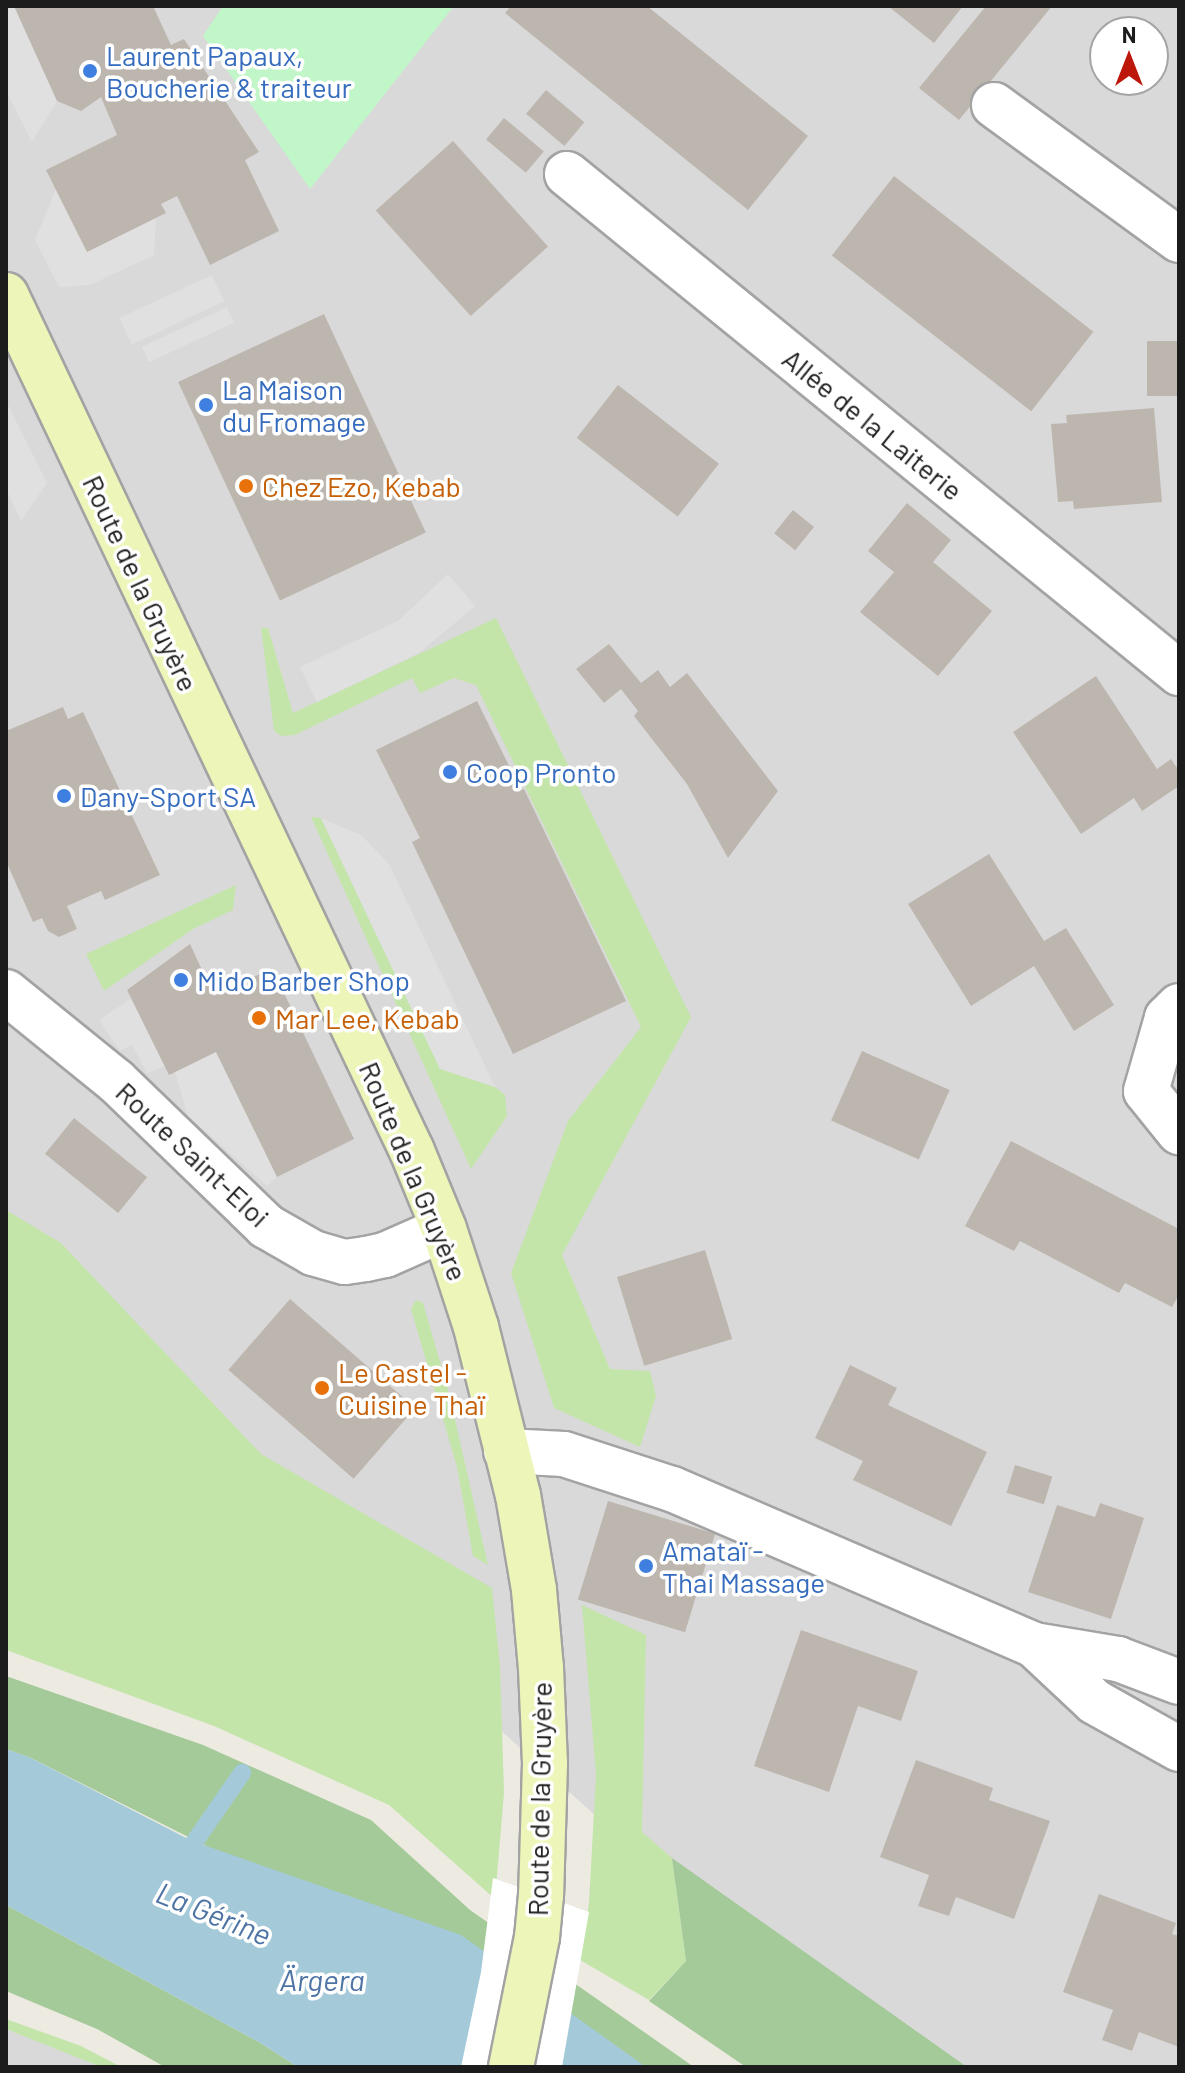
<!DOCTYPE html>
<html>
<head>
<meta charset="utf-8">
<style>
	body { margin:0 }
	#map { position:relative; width:1185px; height:2073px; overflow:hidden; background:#edeae2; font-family:Barlow,sans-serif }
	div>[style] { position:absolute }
	.residential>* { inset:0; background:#dad9d9 }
	.grass>* { inset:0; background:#c3e5aa }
	.forest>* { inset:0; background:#a4ca99 }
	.park>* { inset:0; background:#c0f6c8 }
	.parking>* { inset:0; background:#e0e0e0; transform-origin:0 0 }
	.water>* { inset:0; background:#a4c9d8 }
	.pier>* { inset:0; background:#fff }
	.stream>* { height:18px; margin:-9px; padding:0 9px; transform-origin:9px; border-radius:9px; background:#a4c9d8 }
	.building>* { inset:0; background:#bdb6af; transform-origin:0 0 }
	.roads { filter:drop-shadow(2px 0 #a3a3a3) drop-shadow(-2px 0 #a3a3a3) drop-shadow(0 2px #a3a3a3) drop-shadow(0 -2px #a3a3a3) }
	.minor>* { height:44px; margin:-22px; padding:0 22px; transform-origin:22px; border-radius:22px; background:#fff }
	.secondary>* { height:44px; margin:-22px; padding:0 22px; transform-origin:22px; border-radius:22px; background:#eef5b8 }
	.dots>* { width:22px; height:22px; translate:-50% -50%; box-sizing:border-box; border:4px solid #fff; border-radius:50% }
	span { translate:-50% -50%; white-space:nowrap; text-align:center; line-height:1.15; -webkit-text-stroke:7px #fff; paint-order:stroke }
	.shop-label { font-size:28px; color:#366cbe }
	.left { translate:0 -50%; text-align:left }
	.street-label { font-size:28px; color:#1c1c1c }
	.food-label { font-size:28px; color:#c56008 }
	.water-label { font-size:30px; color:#4e74a5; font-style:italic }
	.frame { position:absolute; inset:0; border:8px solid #1c1c1c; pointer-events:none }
	.north { position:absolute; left:1089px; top:16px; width:80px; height:80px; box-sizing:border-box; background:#fff; border:2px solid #a4a4a4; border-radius:50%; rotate:0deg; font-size:22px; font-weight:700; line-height:32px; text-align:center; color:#1c1c1c }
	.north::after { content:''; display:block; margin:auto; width:28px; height:36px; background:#bd170b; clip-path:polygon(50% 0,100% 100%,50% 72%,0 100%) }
</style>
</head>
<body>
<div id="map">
	<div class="residential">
		<i style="clip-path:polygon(evenodd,6px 6px,1179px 6px,1179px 2067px,938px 2067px,657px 1871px,6px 1285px,6px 6px,1105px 32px,1153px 32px,1153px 80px,1105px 80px,1105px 32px)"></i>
		<i style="clip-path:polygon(6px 2029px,79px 2055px,101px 2067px,6px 2067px)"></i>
	</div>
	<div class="grass">
		<i style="clip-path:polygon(496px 618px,691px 1017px,562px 1255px,610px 1369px,650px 1371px,656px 1396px,640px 1447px,554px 1408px,511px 1273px,568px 1121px,641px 1027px,476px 685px,454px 678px,420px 693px,412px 678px,295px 735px,281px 736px,274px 731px,261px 628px,268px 628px,293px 713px)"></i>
		<i style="clip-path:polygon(311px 817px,321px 818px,440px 1068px,495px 1087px,505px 1095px,507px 1116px,471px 1169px)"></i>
		<i style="clip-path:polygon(236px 885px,233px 910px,193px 929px,104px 991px,86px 954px)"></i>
		<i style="clip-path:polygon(6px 1210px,61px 1243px,261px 1454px,492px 1588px,500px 1666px,504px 1793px,495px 1899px,389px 1805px,214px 1726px,6px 1650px)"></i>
		<i style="clip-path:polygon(416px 1300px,423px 1303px,449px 1393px,488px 1565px,473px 1556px,457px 1467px,411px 1309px)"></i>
		<i style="clip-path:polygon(582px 1605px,646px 1635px,642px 1832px,672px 1858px,686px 1961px,649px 2000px,580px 1960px,589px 1903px,596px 1775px)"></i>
		<i style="clip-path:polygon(6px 2019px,81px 2046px,121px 2067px,101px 2067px,6px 2029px)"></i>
	</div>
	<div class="forest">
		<i style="clip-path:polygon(6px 1676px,203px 1745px,371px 1820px,470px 1910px,694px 2067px,646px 2067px,31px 1758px,6px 1749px)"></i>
		<i style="clip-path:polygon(672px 1858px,967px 2067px,746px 2067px,649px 2001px,686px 1961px)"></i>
		<i style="clip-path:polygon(6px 1905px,259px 2042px,298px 2067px,165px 2067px,97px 2029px,6px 1991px)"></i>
	</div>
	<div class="park">
		<i style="clip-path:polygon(223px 6px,454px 6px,310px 189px,203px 36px)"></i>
	</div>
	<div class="parking">
		<i style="clip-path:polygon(6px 6px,14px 6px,57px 101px,32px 142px,6px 91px)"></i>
		<i style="clip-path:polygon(56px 189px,87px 252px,156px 218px,154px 255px,90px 285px,59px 287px,35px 240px)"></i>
		<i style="left:212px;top:275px;width:29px;height:102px;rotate:65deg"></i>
		<i style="left:227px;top:307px;width:17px;height:94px;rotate:65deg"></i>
		<i style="clip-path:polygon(6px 401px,47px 483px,21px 521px,6px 489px)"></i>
		<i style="clip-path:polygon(448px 574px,475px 606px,419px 653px,317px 702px,300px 667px,398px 621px)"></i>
		<i style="clip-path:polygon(321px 818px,361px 835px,389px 864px,495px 1087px,440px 1069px)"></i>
		<i style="clip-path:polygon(132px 998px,165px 1066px,147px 1073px,132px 1045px,120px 1051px,99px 1020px)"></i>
		<i style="clip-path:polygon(216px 1052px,277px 1177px,267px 1186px,188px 1116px,175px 1072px)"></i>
	</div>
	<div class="water">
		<i style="clip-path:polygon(6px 1749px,31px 1758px,192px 1841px,461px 1935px,646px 2067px,298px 2067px,259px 2042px,6px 1905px)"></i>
	</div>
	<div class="pier">
		<i style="clip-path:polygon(493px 1878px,589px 1912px,562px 2067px,461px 2067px,481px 1972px)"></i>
	</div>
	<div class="stream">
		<i style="left:182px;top:1860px;width:106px;rotate:-55.4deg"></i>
	</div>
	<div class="building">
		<i style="clip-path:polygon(14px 6px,153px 6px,171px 45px,184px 39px,259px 152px,245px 160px,279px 231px,210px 265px,177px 196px,161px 204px,166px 213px,87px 252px,46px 170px,117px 135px,101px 97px,81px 111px,57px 101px)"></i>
		<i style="clip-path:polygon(511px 6px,647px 6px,808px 136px,748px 210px,505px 13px)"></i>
		<i style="clip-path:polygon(888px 6px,963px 6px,934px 43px)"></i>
		<i style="clip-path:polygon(986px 6px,1052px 6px,959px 120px,919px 88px)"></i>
		<i style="left:546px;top:90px;width:50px;height:31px;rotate:40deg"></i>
		<i style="left:504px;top:118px;width:52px;height:28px;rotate:40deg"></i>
		<i style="left:453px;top:141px;width:142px;height:104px;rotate:48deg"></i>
		<i style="left:894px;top:176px;width:253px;height:101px;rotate:38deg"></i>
		<i style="left:324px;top:314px;width:241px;height:161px;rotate:65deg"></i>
		<i style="left:1179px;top:341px;width:55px;height:32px;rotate:90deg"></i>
		<i style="left:618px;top:385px;width:128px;height:67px;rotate:38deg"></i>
		<i style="clip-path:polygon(1154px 408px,1162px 502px,1074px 509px,1073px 501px,1058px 502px,1051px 424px,1067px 423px,1066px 415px)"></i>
		<i style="clip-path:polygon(907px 503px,951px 540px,933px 562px,992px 611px,938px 676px,860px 612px,894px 572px,868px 551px)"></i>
		<i style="left:793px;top:510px;width:27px;height:30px;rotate:39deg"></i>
		<i style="clip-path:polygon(609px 644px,641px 683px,658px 670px,670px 687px,687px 673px,778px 791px,728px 858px,687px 784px,634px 716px,638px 711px,621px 689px,604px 703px,576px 669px)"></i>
		<i style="clip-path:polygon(1096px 676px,1157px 769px,1171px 759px,1179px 771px,1179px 786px,1142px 811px,1134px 798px,1081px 834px,1013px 732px)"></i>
		<i style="clip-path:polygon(477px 701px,521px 790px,524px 789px,626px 1001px,513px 1054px,412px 842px,420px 838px,376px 750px)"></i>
		<i style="clip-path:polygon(63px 707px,68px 719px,83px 712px,160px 875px,105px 900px,101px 891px,67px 906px,77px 929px,59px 937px,48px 931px,42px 918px,33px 922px,6px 861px,6px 731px)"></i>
		<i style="clip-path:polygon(989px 854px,1044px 941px,1066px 928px,1114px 1005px,1074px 1031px,1034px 966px,971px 1006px,908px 904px)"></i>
		<i style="clip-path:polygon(190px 944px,214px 996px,272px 968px,354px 1139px,277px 1177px,216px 1052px,169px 1075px,127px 990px)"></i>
		<i style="left:862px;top:1051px;width:96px;height:76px;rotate:24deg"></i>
		<i style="left:74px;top:1118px;width:94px;height:46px;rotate:39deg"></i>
		<i style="clip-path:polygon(1011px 1141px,1179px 1229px,1179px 1295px,1172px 1307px,1125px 1283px,1119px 1293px,1020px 1241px,1014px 1251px,965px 1226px)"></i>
		<i style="left:705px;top:1250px;width:93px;height:92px;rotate:73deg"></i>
		<i style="left:290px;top:1299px;width:166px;height:94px;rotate:41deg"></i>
		<i style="clip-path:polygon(850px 1365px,897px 1388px,888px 1405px,987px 1452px,951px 1526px,853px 1480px,863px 1461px,815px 1438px)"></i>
		<i style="left:1015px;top:1465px;width:39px;height:29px;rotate:17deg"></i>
		<i style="left:608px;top:1501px;width:112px;height:103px;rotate:17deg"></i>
		<i style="clip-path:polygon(1100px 1503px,1144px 1518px,1111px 1619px,1028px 1592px,1057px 1505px,1095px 1517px)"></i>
		<i style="clip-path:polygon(801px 1630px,918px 1671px,901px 1721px,858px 1706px,829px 1792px,754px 1766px)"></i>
		<i style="clip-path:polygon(916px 1760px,993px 1788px,989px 1800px,1050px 1821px,1014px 1919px,956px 1897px,949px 1916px,918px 1906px,929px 1875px,880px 1857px)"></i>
		<i style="clip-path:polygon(1099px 1894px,1176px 1923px,1172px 1934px,1179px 1936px,1179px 2047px,1139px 2032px,1132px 2051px,1102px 2040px,1113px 2010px,1063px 1992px)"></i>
	</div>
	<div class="roads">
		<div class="minor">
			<i style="left:994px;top:105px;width:229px;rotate:36.1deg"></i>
			<i style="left:567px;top:174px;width:790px;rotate:39.19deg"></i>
			<i style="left:6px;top:992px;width:141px;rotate:39deg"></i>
			<i style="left:116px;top:1081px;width:209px;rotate:44deg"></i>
			<i style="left:266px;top:1226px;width:54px;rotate:29.9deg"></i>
			<i style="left:313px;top:1253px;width:33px;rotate:16deg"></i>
			<i style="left:345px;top:1262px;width:21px;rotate:-8deg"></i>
			<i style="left:366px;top:1259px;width:19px;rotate:-12deg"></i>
			<i style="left:385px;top:1255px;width:64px;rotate:-23.8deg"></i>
			<i style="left:1179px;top:1006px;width:17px;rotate:135deg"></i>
			<i style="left:1167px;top:1018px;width:76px;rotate:106deg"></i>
			<i style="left:1146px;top:1091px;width:53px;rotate:51.2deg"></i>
			<i style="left:506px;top:1451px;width:58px;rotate:3deg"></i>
			<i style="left:564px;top:1454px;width:114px;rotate:18deg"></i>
			<i style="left:672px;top:1489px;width:394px;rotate:23.3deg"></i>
			<i style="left:1034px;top:1645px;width:85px;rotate:9.5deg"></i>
			<i style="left:1118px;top:1659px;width:65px;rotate:20.7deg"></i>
			<i style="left:1034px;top:1645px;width:83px;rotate:43.1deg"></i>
			<i style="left:1095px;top:1702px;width:96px;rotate:29.2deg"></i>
		</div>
		<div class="secondary">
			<i style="left:6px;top:295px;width:947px;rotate:64.63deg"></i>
			<i style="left:412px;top:1151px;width:84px;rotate:67.7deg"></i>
			<i style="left:444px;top:1229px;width:103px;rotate:71.9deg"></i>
			<i style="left:476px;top:1327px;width:173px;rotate:76deg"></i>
			<i style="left:518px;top:1495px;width:96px;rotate:80.4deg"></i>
			<i style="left:534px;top:1590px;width:78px;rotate:84.9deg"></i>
			<i style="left:541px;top:1668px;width:95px;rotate:87.6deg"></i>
			<i style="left:545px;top:1763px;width:132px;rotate:91.7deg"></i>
			<i style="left:541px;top:1895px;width:42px;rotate:95.4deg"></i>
			<i style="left:537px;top:1937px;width:133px;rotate:101.3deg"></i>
		</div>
	</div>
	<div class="dots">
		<i style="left:90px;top:71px;background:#3f7fe0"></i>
		<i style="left:206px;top:405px;background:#3f7fe0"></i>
		<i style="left:246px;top:486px;background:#e8710a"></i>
		<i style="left:450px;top:772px;background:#3f7fe0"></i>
		<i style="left:64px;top:796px;background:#3f7fe0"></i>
		<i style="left:181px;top:980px;background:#3f7fe0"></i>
		<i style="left:259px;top:1018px;background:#e8710a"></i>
		<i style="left:322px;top:1388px;background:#e8710a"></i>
		<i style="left:646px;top:1566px;background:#3f7fe0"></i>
	</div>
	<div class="shop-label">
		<span class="left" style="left:106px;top:71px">Laurent Papaux,<br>Boucherie &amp; traiteur</span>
		<span class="left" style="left:222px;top:405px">La Maison<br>du Fromage</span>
		<span class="left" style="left:466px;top:772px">Coop Pronto</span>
		<span class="left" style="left:80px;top:796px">Dany-Sport SA</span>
		<span class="left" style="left:197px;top:980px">Mido Barber Shop</span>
		<span class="left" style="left:662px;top:1566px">Amataï -<br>Thai Massage</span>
	</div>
	<div class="street-label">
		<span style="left:873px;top:424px;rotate:39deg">Allée de la Laiterie</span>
		<span style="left:141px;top:583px;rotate:65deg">Route de la Gruyère</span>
		<span style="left:193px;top:1154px;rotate:43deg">Route Saint-Eloi</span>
		<span style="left:414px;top:1171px;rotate:67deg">Route de la Gruyère</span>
		<span style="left:539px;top:1799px;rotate:-89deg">Route de la Gruyère</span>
	</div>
	<div class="food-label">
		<span class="left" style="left:262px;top:486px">Chez Ezo, Kebab</span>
		<span class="left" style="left:275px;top:1018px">Mar Lee, Kebab</span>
		<span class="left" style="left:338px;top:1388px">Le Castel -<br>Cuisine Thaï</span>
	</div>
	<div class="water-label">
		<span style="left:214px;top:1913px;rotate:22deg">La Gérine</span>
		<span style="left:322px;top:1979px">Ärgera</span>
	</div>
	<div class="frame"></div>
	<div class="north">N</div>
</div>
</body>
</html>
